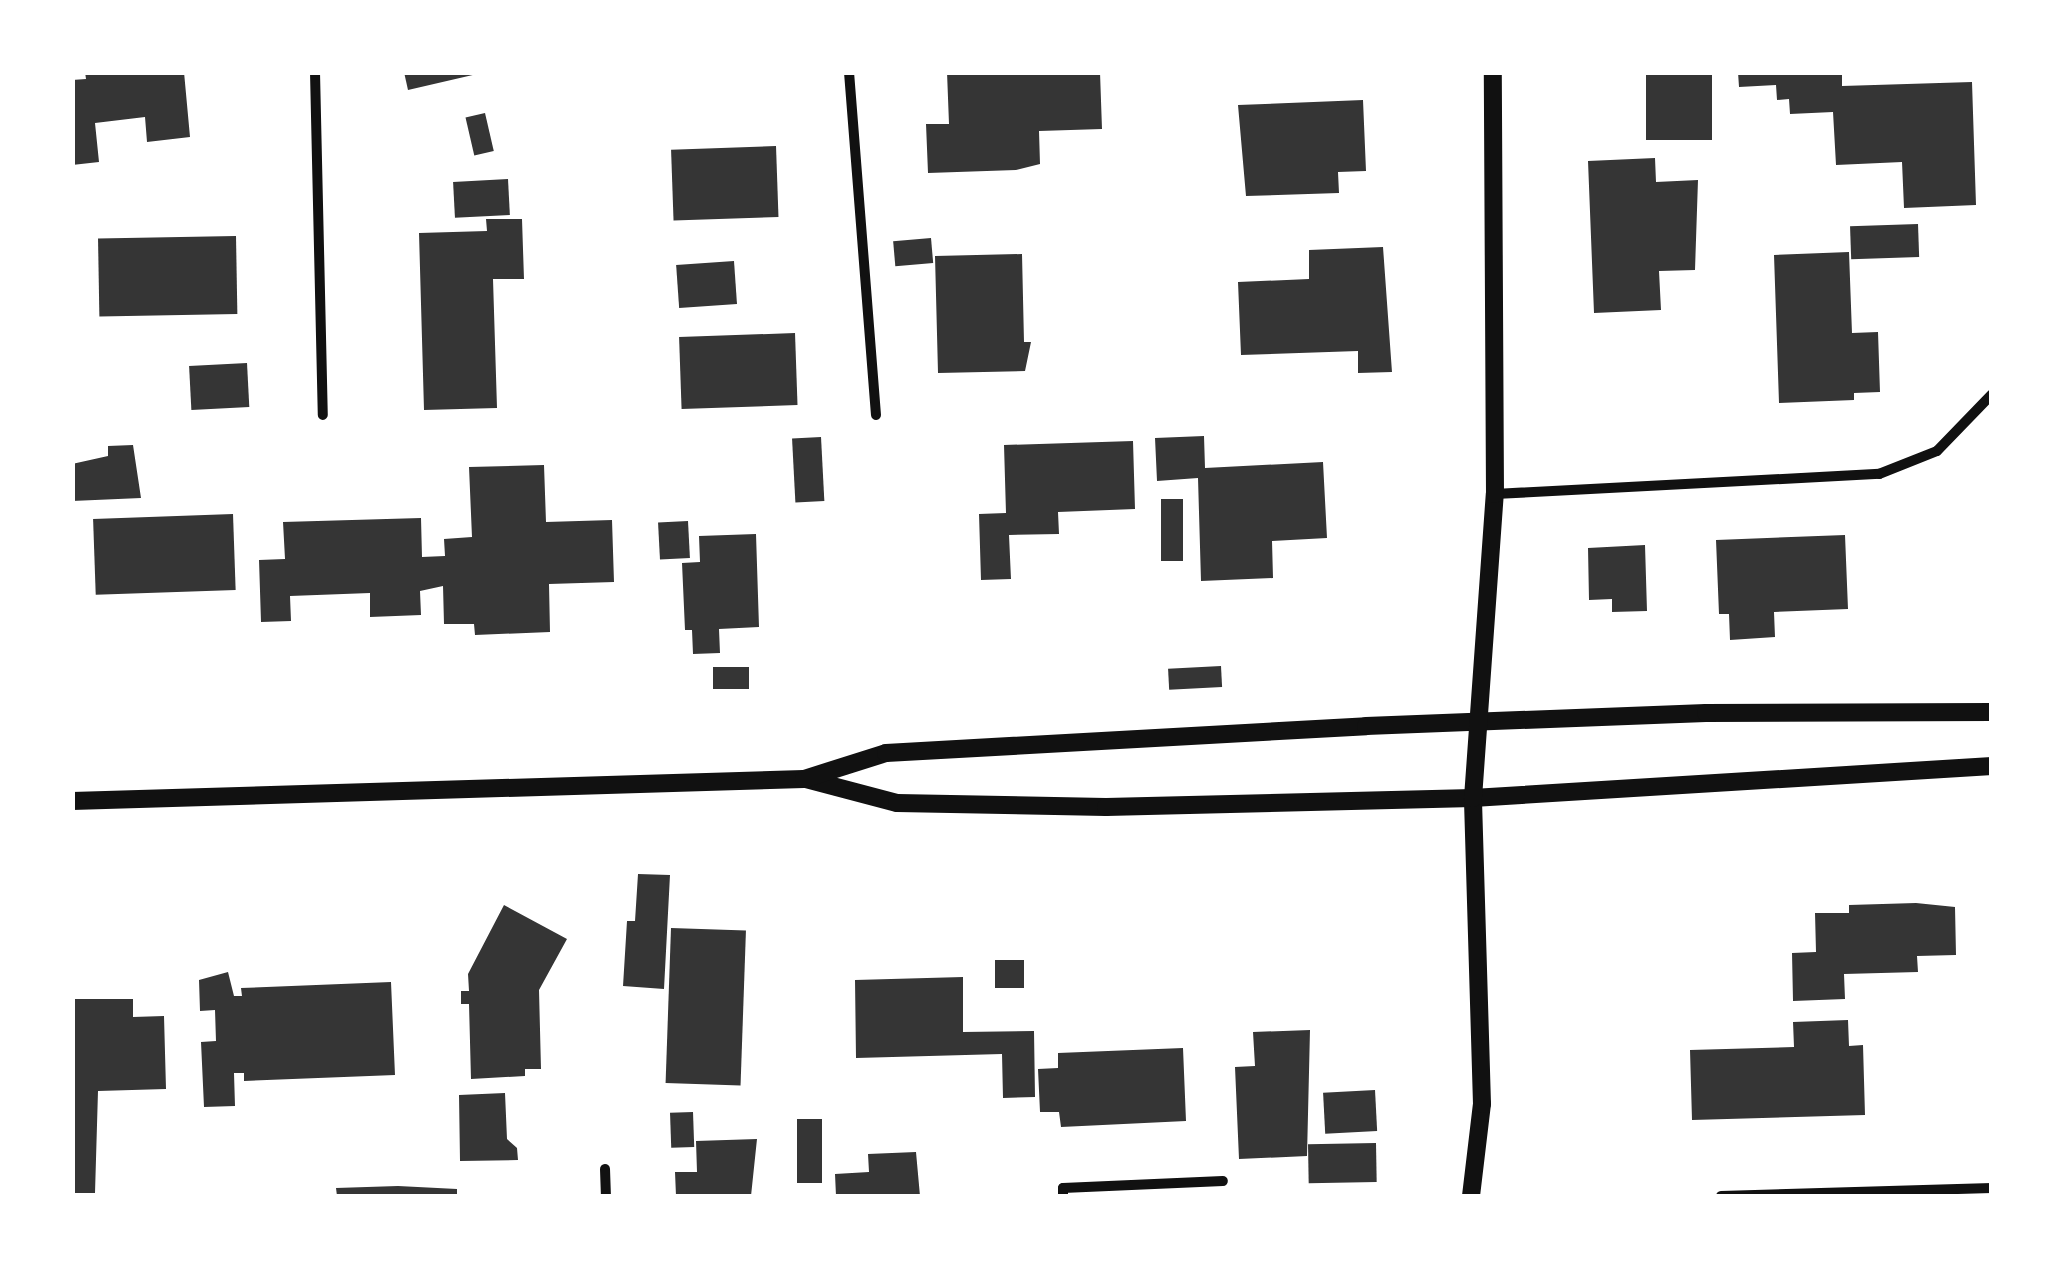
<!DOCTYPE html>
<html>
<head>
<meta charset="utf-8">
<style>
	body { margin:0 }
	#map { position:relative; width:2064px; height:1269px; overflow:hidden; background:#fff; font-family:"DejaVu Sans",sans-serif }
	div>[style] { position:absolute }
	.building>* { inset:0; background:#353535; transform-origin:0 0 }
	.minor>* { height:10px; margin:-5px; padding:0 5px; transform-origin:5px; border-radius:5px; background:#111 }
	.tertiary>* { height:18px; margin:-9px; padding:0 9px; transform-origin:9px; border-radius:9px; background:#111 }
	span { translate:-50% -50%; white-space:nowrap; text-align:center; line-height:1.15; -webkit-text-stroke:10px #fff; paint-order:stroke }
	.frame { position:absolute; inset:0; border:75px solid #fff; pointer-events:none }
</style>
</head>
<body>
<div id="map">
	<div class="building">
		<i style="clip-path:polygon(85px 72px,184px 72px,190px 137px,147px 142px,145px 117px,95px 123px,99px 162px,72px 165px,72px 80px,86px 79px)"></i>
		<i style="clip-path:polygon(404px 72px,476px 72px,477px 74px,408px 90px)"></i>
		<i style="clip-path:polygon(947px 72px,1100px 72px,1102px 129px,1039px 131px,1040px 164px,1016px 170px,928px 173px,926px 124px,949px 124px)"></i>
		<i style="left:1646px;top:72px;width:66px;height:68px"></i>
		<i style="clip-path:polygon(1738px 72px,1842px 72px,1842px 86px,1972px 82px,1976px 205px,1904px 208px,1902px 162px,1836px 165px,1833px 112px,1790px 114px,1789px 99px,1777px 100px,1776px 85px,1739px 87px)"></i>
		<i style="clip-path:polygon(1363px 100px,1366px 171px,1338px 172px,1339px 193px,1246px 196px,1238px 105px)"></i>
		<i style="left:485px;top:113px;width:39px;height:20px;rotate:77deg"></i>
		<i style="left:776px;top:146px;width:71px;height:105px;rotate:88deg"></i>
		<i style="clip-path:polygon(1655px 158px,1656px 182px,1698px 180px,1695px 270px,1659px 271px,1661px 310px,1594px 313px,1588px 161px)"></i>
		<i style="left:508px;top:179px;width:36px;height:55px;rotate:87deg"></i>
		<i style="clip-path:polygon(486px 219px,522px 219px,524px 279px,493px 279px,497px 408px,424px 410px,419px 233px,487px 231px)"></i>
		<i style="left:1918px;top:224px;width:33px;height:68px;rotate:88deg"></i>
		<i style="left:236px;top:236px;width:78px;height:138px;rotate:89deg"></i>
		<i style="left:931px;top:238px;width:25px;height:38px;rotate:85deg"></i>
		<i style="clip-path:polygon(1383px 247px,1392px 372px,1358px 373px,1358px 351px,1241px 355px,1238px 282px,1309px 279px,1309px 250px)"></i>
		<i style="clip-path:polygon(1849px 252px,1852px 333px,1878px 332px,1880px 392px,1854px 393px,1854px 400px,1779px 403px,1774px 255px)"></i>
		<i style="clip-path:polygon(1022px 254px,1024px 342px,1031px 342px,1025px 371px,938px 373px,935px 256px)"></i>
		<i style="left:734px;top:261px;width:43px;height:58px;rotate:86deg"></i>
		<i style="left:795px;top:333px;width:72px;height:116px;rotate:88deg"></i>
		<i style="left:247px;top:363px;width:44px;height:58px;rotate:87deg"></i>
		<i style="clip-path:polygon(1204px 436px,1205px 468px,1323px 462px,1327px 538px,1272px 541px,1273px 578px,1201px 581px,1198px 478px,1157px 481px,1155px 438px)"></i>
		<i style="left:821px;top:437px;width:64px;height:29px;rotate:87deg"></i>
		<i style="clip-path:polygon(1133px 441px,1135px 509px,1058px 512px,1059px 534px,1009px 535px,1011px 579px,981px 580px,979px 514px,1006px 513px,1004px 445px)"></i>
		<i style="clip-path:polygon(133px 445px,141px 498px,72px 501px,72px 464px,108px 456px,108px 446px)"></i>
		<i style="clip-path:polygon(544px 465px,546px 522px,612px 520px,614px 582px,549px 584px,550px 632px,475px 635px,474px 624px,444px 624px,443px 586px,420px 591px,421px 615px,370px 617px,370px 593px,290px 596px,291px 621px,261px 622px,259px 560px,285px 559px,283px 522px,421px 518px,422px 557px,445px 556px,444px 539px,472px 537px,469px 467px)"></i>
		<i style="left:1161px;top:499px;width:22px;height:62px"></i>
		<i style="left:233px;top:514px;width:76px;height:140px;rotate:88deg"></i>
		<i style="left:688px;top:521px;width:37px;height:30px;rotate:87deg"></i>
		<i style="clip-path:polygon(756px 534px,759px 627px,719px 629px,720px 653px,693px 654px,692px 630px,685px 630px,682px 563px,700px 562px,699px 536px)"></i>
		<i style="clip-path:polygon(1845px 535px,1848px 609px,1774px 612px,1775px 637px,1730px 640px,1729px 614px,1719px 614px,1716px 540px)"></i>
		<i style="clip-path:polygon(1645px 545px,1647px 611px,1612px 612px,1612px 599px,1589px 600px,1588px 548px)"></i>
		<i style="left:1221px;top:666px;width:21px;height:53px;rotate:87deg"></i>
		<i style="left:713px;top:667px;width:36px;height:22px"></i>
		<i style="clip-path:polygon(638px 874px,670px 875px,664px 989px,623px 986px,627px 921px,635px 921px)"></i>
		<i style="clip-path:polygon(1916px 903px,1955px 907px,1956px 955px,1917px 956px,1918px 972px,1844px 974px,1845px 999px,1793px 1001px,1792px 953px,1816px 952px,1815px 913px,1849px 913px,1849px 905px)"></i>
		<i style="clip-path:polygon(504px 905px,567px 939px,539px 990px,541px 1069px,525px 1069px,525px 1076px,471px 1079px,469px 1004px,461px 1004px,461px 991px,469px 991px,468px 974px)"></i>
		<i style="left:671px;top:928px;width:75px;height:155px;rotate:2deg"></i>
		<i style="left:995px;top:960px;width:29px;height:28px"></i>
		<i style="clip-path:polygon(228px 972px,234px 996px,242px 996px,241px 988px,391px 982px,395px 1075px,244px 1081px,244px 1073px,234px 1073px,235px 1106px,204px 1107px,201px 1042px,216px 1041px,215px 1010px,200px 1011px,199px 980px)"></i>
		<i style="clip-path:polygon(963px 977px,963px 1032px,1034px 1031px,1035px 1097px,1003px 1098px,1002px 1054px,856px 1058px,855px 980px)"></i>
		<i style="clip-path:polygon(72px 999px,133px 999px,133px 1017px,164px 1016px,166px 1089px,98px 1091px,95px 1193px,72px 1193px)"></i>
		<i style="clip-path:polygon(1848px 1020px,1849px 1046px,1863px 1045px,1865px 1115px,1692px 1120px,1690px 1050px,1794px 1047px,1793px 1022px)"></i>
		<i style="clip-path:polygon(1310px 1030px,1307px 1156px,1239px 1159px,1235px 1067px,1255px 1066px,1253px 1032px)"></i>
		<i style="clip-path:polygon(1183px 1048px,1186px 1121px,1061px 1127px,1059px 1112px,1040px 1112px,1038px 1069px,1058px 1068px,1058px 1053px)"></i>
		<i style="left:1375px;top:1090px;width:41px;height:52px;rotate:87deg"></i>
		<i style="clip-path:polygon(505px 1093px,507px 1139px,517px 1148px,518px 1160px,460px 1161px,459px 1095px)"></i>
		<i style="left:693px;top:1112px;width:35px;height:23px;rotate:88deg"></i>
		<i style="left:822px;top:1119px;width:64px;height:25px;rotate:90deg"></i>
		<i style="clip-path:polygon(757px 1139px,751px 1196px,676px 1196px,675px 1172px,697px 1172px,696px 1141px)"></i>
		<i style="left:1376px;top:1143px;width:39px;height:68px;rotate:89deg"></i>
		<i style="clip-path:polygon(916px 1152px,920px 1196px,836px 1196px,835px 1174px,869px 1172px,868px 1154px)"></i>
		<i style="clip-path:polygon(398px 1186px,457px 1189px,457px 1196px,337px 1196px,336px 1188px)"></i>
	</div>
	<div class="minor">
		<i style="left:315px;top:72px;width:343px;rotate:88.7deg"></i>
		<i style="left:849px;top:72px;width:344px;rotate:85.5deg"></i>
		<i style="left:1495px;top:494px;width:385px;rotate:-3deg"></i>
		<i style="left:1879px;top:474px;width:62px;rotate:-21.6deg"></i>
		<i style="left:1937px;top:451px;width:79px;rotate:-46deg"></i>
		<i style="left:605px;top:1169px;width:27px;rotate:88deg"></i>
		<i style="left:1063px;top:1196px;width:8px;rotate:-90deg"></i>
		<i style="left:1063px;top:1188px;width:160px;rotate:-2.5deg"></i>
		<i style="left:1721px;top:1196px;width:271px;rotate:-1.7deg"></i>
	</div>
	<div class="tertiary">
		<i style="left:806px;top:779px;width:94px;rotate:14.8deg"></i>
		<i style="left:897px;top:803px;width:209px;rotate:1.1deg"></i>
		<i style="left:1106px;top:807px;width:367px;rotate:-1.4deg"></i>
		<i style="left:1473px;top:798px;width:520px;rotate:-3.53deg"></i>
		<i style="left:72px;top:801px;width:732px;rotate:-1.72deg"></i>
		<i style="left:804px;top:779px;width:86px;rotate:-17.6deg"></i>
		<i style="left:886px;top:753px;width:481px;rotate:-3.2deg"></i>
		<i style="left:1366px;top:726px;width:340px;rotate:-2.2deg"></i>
		<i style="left:1706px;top:713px;width:286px;rotate:-0.2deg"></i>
		<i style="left:1471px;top:1196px;width:93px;rotate:-83.2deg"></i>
		<i style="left:1482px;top:1104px;width:306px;rotate:-91.7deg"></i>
		<i style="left:1473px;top:798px;width:305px;rotate:-85.9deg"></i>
		<i style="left:1495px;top:494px;width:422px;rotate:-90.3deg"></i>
	</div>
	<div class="frame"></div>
</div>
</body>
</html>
